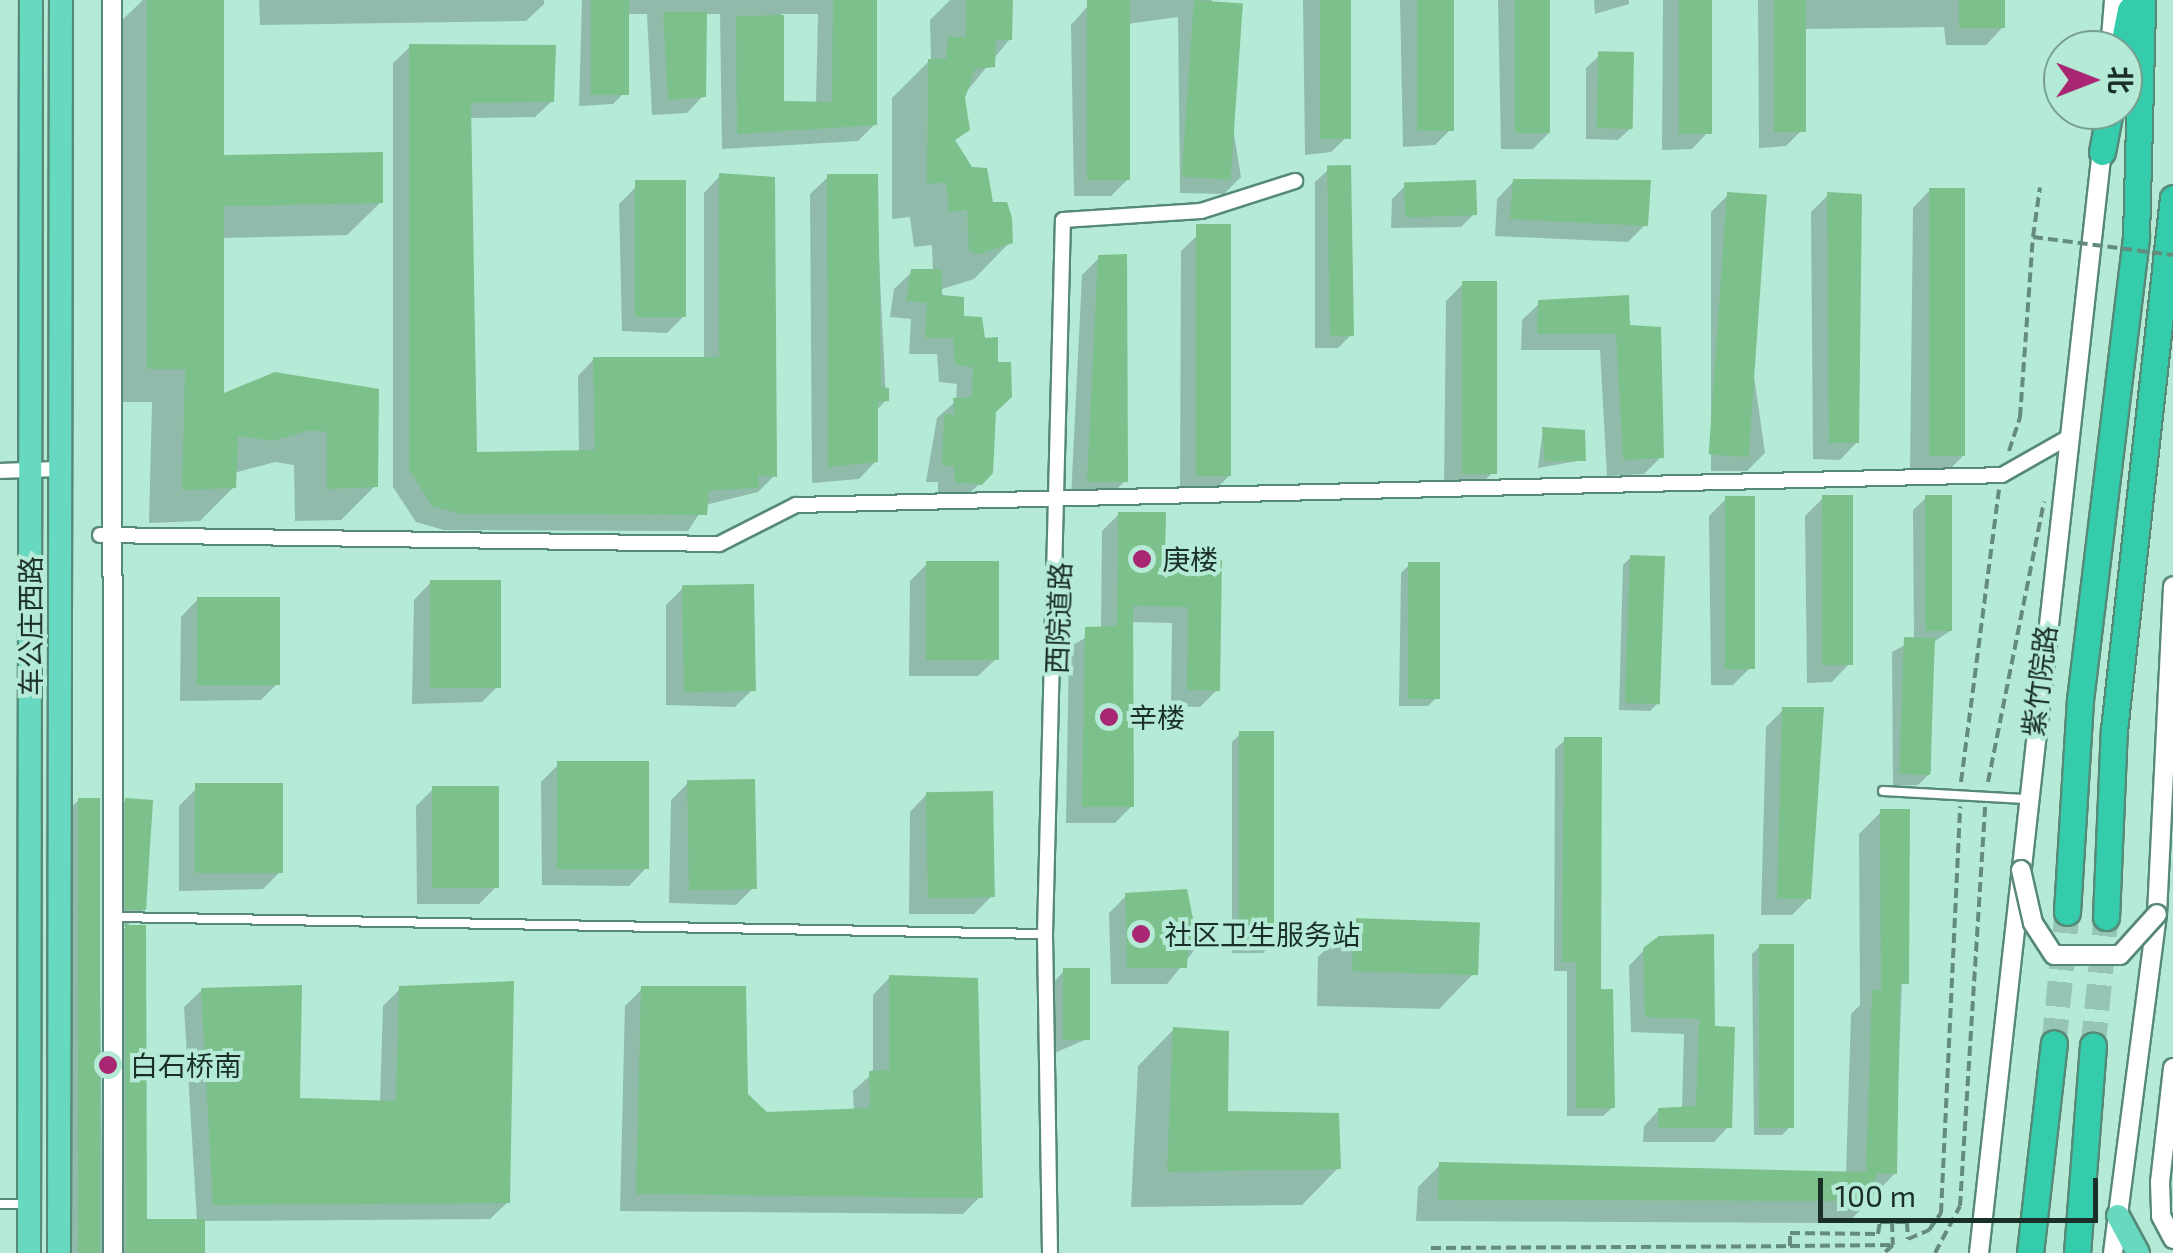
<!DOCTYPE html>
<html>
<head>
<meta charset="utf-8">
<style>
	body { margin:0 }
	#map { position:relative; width:2173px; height:1253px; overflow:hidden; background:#b5ead6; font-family:"Exo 2","Noto Sans SC",sans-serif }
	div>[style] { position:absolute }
	.shadow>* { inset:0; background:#0003 }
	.building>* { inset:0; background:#7cc08b; transform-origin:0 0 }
	.trunk-tunnel>* { height:25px; margin-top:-12.5px; transform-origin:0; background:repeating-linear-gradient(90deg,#96c5b3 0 25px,transparent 0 37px) }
	.path>* { height:4px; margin-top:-2px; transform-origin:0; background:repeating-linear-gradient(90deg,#658b7d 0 10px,transparent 0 15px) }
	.roads { filter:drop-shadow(2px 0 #568977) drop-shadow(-2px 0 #568977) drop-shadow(0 2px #568977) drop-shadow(0 -2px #568977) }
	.service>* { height:8px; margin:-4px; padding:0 4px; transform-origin:4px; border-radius:4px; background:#fff }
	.minor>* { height:14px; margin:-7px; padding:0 7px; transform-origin:7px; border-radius:7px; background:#fff }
	.tertiary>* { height:18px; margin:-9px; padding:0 9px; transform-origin:9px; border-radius:9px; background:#fff }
	.primary>* { height:22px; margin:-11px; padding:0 11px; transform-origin:11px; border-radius:11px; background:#67d9c0 }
	.trunk>* { height:25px; margin:-12.5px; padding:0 12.5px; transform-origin:12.5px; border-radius:12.5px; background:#34ccab }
	.path-bridge>* { height:4px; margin-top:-2px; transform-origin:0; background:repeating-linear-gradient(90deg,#658b7d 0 10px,transparent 0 15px) }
	.bridges { filter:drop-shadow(2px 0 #568977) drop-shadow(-2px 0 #568977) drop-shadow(0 2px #568977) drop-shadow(0 -2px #568977) }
	.tertiary-bridge>* { height:18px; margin:-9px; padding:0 9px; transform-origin:9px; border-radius:9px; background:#fff }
	.dots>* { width:28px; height:28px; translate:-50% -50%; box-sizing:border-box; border:5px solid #b5ead6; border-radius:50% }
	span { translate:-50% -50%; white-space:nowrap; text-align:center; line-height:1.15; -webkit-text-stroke:8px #b5ead6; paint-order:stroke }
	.poi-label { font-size:28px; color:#192f27 }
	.left { translate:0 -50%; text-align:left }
	.street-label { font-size:28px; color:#192f27 }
	.north { position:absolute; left:2043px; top:30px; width:100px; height:100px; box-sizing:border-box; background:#b5ead6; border:2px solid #779f90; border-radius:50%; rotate:90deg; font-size:28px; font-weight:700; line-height:40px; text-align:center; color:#192f27 }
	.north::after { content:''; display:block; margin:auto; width:35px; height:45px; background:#a92672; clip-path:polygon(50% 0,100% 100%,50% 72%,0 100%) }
	.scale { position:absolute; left:1818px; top:1178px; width:280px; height:45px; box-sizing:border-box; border:5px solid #192f27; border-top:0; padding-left:12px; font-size:30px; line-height:35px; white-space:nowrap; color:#192f27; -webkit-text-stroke:8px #b5ead6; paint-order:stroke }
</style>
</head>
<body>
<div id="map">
	<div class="shadow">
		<i style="clip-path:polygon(143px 0,221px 0,221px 158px,381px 202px,347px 235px,222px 238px,222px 397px,376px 391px,375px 486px,341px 520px,295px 521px,294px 465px,275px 462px,234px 473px,234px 487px,200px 521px,149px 523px,152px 402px,114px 402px,114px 28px)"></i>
		<i style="clip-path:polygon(259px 0,544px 0,544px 4px,526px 21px,260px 25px)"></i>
		<i style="clip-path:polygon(evenodd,874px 0,875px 124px,858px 141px,722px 149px,720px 14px,704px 14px,703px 96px,687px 113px,652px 115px,647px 14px,626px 14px,626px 91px,613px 104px,579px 106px,582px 0,874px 0,781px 14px,818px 14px,816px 104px,782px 103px,781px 14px)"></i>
		<i style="clip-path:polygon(950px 0,1011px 0,1010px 39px,962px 97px,967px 129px,953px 142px,1010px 242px,974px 279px,939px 290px,962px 319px,993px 412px,991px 472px,962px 501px,938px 498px,938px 482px,926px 482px,937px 418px,956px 401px,957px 384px,939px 382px,937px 354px,909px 354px,911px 319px,890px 317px,894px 289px,912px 272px,933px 271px,932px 245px,914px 247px,910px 217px,892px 219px,892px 98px,931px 59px,930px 20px)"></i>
		<i style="clip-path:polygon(1093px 0,1212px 0,1241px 177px,1224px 194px,1180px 193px,1178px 17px,1127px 24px,1128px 179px,1111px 196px,1074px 196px,1071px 25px)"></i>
		<i style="clip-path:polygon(1303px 0,1349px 0,1349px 135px,1331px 152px,1305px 155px)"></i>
		<i style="clip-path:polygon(1400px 0,1452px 0,1453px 127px,1435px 145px,1403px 147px)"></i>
		<i style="clip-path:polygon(1498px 0,1547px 0,1550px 132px,1533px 149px,1501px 149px)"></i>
		<i style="clip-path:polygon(1594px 0,1629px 0,1629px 4px,1595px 14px)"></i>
		<i style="clip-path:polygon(1663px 0,1709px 0,1709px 131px,1692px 149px,1662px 150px)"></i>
		<i style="clip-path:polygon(1758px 0,2002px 0,2003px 27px,1986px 45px,1946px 45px,1944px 27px,1804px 29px,1803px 129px,1786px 146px,1759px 148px)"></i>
		<i style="clip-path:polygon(410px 47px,552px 101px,535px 117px,469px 118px,475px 455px,579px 453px,578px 376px,594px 359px,704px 359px,704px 193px,720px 176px,774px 476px,758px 492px,705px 505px,688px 531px,444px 530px,416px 522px,393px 487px,393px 63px)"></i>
		<i style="clip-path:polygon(1599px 56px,1631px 128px,1618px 140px,1586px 139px,1586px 68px)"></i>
		<i style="clip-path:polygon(1328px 170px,1351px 335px,1338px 348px,1315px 348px,1315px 182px)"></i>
		<i style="clip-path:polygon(828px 177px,875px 177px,886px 400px,876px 411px,876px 461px,859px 479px,812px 483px,810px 194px)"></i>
		<i style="clip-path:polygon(1514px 181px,1645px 225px,1628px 242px,1495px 236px,1497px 199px)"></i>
		<i style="clip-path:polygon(1405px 186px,1474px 214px,1461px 227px,1391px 228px,1392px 199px)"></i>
		<i style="clip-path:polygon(636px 187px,684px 316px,667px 333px,622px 331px,619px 204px)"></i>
		<i style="clip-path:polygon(1930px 190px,1962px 457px,1945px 474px,1910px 473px,1913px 208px)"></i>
		<i style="clip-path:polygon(1728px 195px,1765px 453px,1747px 471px,1711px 471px,1711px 212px)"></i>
		<i style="clip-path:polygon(1828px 195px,1857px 442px,1840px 460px,1813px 459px,1811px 212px)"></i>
		<i style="clip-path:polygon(1199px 234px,1230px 475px,1213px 492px,1180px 490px,1181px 251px)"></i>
		<i style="clip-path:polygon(1099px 258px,1125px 481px,1108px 498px,1071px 498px,1082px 275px)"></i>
		<i style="clip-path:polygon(1463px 284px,1491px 474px,1474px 491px,1444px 490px,1446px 301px)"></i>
		<i style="clip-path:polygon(1540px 303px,1628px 328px,1661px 457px,1644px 474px,1607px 476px,1600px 350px,1521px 350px,1522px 320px)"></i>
		<i style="clip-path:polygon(1543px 429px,1583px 460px,1538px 468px)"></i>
		<i style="clip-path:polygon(1823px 498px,1849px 664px,1832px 682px,1807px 683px,1805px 516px)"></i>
		<i style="clip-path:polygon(1926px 498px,1950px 631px,1932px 643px,1931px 772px,1918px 785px,1893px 786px,1892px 652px,1914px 640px,1913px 510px)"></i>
		<i style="clip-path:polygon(1726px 499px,1751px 667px,1733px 685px,1711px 685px,1709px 516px)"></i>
		<i style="clip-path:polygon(1119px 514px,1163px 561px,1219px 562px,1217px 690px,1200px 707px,1171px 706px,1172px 623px,1131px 622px,1132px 806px,1115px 823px,1066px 823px,1069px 647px,1101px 629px,1102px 531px)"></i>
		<i style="clip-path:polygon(1631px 557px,1658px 703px,1650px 711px,1619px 710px,1623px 565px)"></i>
		<i style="clip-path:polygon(927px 564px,996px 659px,978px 676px,909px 676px,910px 581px)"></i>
		<i style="clip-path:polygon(1409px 565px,1436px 698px,1428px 706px,1399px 706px,1401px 573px)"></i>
		<i style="clip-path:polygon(431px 582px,499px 685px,482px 702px,412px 704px,414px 600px)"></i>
		<i style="clip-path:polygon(683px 588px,752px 690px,735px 707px,666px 705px,666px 605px)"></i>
		<i style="clip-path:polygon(198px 599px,278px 683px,261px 700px,180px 701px,181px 617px)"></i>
		<i style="clip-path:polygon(1783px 710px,1809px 898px,1792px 915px,1761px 915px,1766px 727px)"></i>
		<i style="clip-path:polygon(1240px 734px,1271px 945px,1263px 953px,1232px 953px,1232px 742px)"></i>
		<i style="clip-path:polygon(1565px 740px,1613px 1107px,1603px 1116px,1567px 1116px,1567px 971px,1554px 971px,1555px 749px)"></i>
		<i style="clip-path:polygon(558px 765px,646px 868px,629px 886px,542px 885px,541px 782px)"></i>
		<i style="clip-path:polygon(688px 783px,753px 888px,736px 905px,669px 903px,671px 800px)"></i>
		<i style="clip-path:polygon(196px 789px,280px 872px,263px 889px,179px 891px,179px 806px)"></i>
		<i style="clip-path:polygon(433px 789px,496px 887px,479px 904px,417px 904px,416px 806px)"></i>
		<i style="clip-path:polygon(927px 794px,992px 896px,974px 914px,909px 914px,910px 812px)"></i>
		<i style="clip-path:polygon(79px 800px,98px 800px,103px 1253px,62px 1253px,61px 817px)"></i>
		<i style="clip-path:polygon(126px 800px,144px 909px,127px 926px,109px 926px,109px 817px)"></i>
		<i style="clip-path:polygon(1881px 812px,1908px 812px,1895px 1173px,1848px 1223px,1416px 1221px,1418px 1187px,1440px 1165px,1846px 1174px,1851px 1014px,1860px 1005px,1859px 834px)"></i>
		<i style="clip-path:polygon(1126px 896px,1197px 947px,1167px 984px,1111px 984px,1109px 913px)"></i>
		<i style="clip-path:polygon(1355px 921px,1475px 972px,1439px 1009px,1317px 1006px,1318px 957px)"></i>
		<i style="clip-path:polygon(126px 927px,144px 1222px,197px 1221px,184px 1007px,202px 990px,298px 1100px,380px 1103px,383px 1006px,400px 989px,508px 1202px,490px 1219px,202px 1221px,202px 1253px,109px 1253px,109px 944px)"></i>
		<i style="clip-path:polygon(1760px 946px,1790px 1127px,1782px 1135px,1754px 1135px,1752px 954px)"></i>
		<i style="clip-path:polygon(1644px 950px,1713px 1029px,1729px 1126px,1714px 1142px,1643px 1142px,1644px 1126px,1659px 1110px,1682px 1109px,1684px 1034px,1631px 1032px,1629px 966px)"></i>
		<i style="clip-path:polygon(1064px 971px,1087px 1039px,1052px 1054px,1052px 984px)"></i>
		<i style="clip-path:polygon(890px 977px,980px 1197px,963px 1214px,620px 1211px,625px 1006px,642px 989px,766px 1115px,854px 1112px,853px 1091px,873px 1073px,873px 995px)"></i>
		<i style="clip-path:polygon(1174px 1029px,1226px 1114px,1338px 1168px,1302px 1205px,1131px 1207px,1138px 1066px)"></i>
	</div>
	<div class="building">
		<i style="clip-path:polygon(147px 0,224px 0,224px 155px,383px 152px,383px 203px,224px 206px,224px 393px,275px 372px,379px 389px,378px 487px,327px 489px,327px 432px,310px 430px,272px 441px,238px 436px,236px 488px,182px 490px,185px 369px,147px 369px)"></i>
		<i style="left:591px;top:0;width:38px;height:95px"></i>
		<i style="clip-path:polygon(833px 0,877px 0,877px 125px,737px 134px,736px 16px,784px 15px,784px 101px,832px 102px)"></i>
		<i style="clip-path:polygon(966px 0,1013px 0,1012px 40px,996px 40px,995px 67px,975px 69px,965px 98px,970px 130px,955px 140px,972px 167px,987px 168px,993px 202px,1007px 202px,1012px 218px,1013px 243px,979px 254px,969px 251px,967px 210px,949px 212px,946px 182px,927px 184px,928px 59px,946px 59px,948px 37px,966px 37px)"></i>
		<i style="left:1130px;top:0;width:180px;height:43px;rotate:90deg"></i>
		<i style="left:1194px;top:0;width:49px;height:177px;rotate:4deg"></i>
		<i style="left:1320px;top:0;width:31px;height:139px"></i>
		<i style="left:1417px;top:0;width:37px;height:131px"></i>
		<i style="left:1515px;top:0;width:35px;height:133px"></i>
		<i style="left:1679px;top:0;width:33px;height:134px"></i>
		<i style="left:1774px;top:0;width:32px;height:132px"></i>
		<i style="left:1959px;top:0;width:46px;height:28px"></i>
		<i style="clip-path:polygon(663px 12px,707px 12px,706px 97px,668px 100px)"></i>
		<i style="clip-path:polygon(409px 44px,556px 45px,554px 102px,471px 103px,477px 452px,595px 450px,593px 357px,719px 357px,719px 173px,775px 177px,777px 477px,758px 475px,759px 488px,709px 490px,707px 515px,462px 514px,432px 506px,409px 469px)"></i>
		<i style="left:1634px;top:52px;width:77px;height:36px;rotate:91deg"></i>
		<i style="left:1351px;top:165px;width:171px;height:24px;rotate:89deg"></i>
		<i style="clip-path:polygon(827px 174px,878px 174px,881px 387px,889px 388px,889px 401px,878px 402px,878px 462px,828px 467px)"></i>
		<i style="clip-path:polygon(1513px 179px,1651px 180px,1648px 226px,1510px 219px)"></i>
		<i style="left:686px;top:180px;width:137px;height:51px;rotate:90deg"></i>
		<i style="left:1476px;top:180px;width:35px;height:72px;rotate:88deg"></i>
		<i style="left:1929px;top:188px;width:36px;height:268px"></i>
		<i style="left:1727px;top:192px;width:40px;height:263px;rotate:4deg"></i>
		<i style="clip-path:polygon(1827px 192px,1862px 194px,1859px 443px,1829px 443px)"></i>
		<i style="left:1231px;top:224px;width:252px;height:35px;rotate:90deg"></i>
		<i style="clip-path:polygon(1127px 254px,1128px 482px,1087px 482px,1098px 255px)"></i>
		<i style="clip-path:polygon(911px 269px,942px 269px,942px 295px,964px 297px,964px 316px,982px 317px,985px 338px,998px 337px,998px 362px,1011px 362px,1012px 397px,996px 412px,993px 473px,982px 485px,955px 482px,954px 466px,942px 466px,944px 414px,955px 415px,953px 398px,972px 397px,973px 367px,955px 365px,953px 338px,925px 338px,927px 303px,906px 301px)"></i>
		<i style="left:1462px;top:281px;width:35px;height:193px"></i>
		<i style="clip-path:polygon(1629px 295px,1630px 325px,1661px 327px,1664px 458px,1623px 460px,1616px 334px,1537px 334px,1538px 300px)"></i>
		<i style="clip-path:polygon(1542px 427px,1585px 430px,1586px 461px,1545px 461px)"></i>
		<i style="left:1853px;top:495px;width:170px;height:31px;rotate:90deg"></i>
		<i style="left:1925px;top:495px;width:27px;height:136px"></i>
		<i style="left:1725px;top:496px;width:30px;height:173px"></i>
		<i style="clip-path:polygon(1118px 512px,1166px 512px,1165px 559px,1222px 560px,1220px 691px,1187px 690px,1188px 607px,1133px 606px,1134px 807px,1082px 807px,1085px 627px,1117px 626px)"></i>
		<i style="left:1630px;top:555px;width:35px;height:148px;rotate:2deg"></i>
		<i style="left:926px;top:561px;width:73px;height:99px"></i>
		<i style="left:1408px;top:562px;width:32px;height:137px"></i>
		<i style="left:430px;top:580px;width:71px;height:108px"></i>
		<i style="left:754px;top:584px;width:107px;height:72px;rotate:89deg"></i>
		<i style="left:197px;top:597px;width:83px;height:88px"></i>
		<i style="left:1904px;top:637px;width:31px;height:137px;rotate:2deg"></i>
		<i style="clip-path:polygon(1782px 707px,1824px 707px,1811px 899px,1777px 899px)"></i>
		<i style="left:1239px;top:731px;width:35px;height:215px"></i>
		<i style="clip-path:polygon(1564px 737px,1602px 737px,1601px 989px,1613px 989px,1615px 1108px,1576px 1108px,1576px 962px,1562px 962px)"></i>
		<i style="left:649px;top:761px;width:108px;height:92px;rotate:90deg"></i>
		<i style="left:755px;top:779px;width:110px;height:68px;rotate:89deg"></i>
		<i style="left:283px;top:783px;width:90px;height:88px;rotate:90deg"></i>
		<i style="left:499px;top:786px;width:102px;height:67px;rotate:90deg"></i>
		<i style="left:993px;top:791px;width:106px;height:67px;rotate:89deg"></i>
		<i style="left:78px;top:798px;width:22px;height:455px"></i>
		<i style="clip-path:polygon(125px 798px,153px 800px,146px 910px,125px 910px)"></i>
		<i style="clip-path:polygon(1880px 809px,1910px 809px,1909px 984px,1900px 984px,1897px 1174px,1876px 1173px,1873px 1201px,1438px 1200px,1439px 1162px,1866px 1172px,1872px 989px,1881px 990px)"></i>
		<i style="clip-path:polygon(1187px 889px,1199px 948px,1188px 949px,1187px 968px,1127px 968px,1125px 893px)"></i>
		<i style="left:1354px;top:918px;width:126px;height:53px;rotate:2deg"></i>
		<i style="clip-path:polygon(125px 925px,146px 925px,147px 1219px,205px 1219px,205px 1253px,126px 1253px)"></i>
		<i style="clip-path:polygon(1714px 934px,1715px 1026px,1735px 1027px,1732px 1128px,1658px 1128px,1658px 1108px,1696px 1106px,1699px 1019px,1645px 1017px,1643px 948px,1659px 936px)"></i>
		<i style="left:1759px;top:944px;width:35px;height:184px"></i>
		<i style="left:1090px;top:968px;width:72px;height:27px;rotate:90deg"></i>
		<i style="clip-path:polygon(889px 975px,978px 978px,983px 1198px,636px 1194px,641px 986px,746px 986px,748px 1094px,767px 1112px,870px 1108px,869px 1071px,889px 1070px)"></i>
		<i style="clip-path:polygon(514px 981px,510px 1203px,213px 1205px,201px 988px,302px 985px,300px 1098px,396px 1101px,399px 986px)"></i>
		<i style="clip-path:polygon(1173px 1027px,1229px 1031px,1228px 1111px,1339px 1113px,1341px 1169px,1167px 1172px)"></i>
	</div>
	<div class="trunk-tunnel">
		<i style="left:2054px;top:1043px;width:132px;rotate:-84.3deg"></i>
		<i style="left:2093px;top:1046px;width:130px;rotate:-84.2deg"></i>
	</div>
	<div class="path">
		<i style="left:2033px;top:237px;width:50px;rotate:-82deg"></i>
		<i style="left:2009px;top:451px;width:36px;rotate:-72deg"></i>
		<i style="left:1961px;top:782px;width:295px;rotate:-82.6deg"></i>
		<i style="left:1988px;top:782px;width:286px;rotate:-78.7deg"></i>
		<i style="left:1892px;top:1222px;width:23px;rotate:88deg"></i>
		<i style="left:1790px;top:1246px;width:103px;rotate:-0.6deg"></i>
		<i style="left:1893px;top:1245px;width:12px;rotate:138deg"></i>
		<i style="left:1431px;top:1248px;width:359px;rotate:-0.3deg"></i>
		<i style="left:1790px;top:1246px;width:13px;rotate:-90deg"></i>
		<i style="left:1790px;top:1233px;width:88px;rotate:0.7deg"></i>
		<i style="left:1878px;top:1234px;width:12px;rotate:-81deg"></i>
		<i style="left:1880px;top:1222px;width:27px"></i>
		<i style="left:1907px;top:1222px;width:17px;rotate:87deg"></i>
		<i style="left:1908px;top:1239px;width:23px;rotate:-23deg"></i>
		<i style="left:1929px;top:1230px;width:21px;rotate:-55deg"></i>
		<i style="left:1941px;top:1213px;width:407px;rotate:-87.3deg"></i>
		<i style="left:1935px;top:1253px;width:53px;rotate:-62deg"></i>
		<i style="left:1960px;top:1206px;width:400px;rotate:-86.4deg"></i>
	</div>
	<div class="roads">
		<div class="service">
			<i style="left:1883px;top:791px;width:142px;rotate:3.2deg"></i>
			<i style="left:115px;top:917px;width:930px;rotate:1.05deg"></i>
			<i style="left:0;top:1204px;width:25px"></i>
		</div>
		<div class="minor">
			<i style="left:0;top:471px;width:59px;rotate:-1.9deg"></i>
			<i style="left:100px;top:535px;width:619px;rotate:0.83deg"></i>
			<i style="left:719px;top:544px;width:86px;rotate:-26.9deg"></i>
			<i style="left:796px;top:505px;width:1206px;rotate:-1.42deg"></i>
			<i style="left:2002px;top:475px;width:77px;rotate:-29.6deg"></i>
			<i style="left:1050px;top:1253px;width:319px;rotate:-90.9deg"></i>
			<i style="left:1045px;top:934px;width:714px;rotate:-88.56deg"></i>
			<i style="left:1063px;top:220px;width:138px;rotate:-3.7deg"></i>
			<i style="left:1201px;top:211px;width:99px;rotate:-17.7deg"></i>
		</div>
		<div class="tertiary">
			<i style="left:112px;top:0;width:1253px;rotate:89.95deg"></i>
			<i style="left:2110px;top:50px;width:50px;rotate:-85.4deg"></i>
			<i style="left:2173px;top:1068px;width:115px;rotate:96.5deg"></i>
			<i style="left:2160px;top:1182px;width:34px;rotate:88deg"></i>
			<i style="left:2161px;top:1216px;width:26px;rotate:62deg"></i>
			<i style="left:1979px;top:1253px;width:1119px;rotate:-83.64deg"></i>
			<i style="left:2113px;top:1253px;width:342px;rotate:-82.6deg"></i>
			<i style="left:2157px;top:914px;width:328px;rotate:-87.2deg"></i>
		</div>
		<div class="primary">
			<i style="left:2118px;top:1216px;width:42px;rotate:61.6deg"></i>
			<i style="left:29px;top:1253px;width:1253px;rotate:-89.91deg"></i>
			<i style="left:59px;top:1253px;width:1253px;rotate:-89.91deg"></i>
		</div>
		<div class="trunk">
			<i style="left:2122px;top:50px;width:41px;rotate:-78.7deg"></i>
			<i style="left:2102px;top:152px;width:43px;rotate:-79.2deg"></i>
			<i style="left:2067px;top:912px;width:212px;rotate:-86.5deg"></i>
			<i style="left:2080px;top:700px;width:466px;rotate:-83.1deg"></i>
			<i style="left:2136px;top:237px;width:237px;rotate:-88.5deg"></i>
			<i style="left:2106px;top:917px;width:187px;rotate:-87.6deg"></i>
			<i style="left:2114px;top:730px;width:535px;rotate:-83.67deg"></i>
			<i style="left:2030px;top:1253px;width:211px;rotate:-83.5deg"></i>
			<i style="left:2077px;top:1253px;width:208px;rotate:-85.6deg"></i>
		</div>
	</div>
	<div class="path-bridge">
		<i style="left:2020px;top:417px;width:180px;rotate:-85.9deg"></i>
		<i style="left:2033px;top:237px;width:141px;rotate:7.3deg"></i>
	</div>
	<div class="bridges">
		<div class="tertiary-bridge">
			<i style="left:2021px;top:870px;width:54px;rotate:77.2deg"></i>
			<i style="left:2033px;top:923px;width:38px;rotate:57deg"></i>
			<i style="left:2054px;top:955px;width:66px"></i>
			<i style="left:2120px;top:955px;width:55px;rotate:-47.9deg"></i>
		</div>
	</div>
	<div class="dots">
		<i style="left:1142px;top:559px;background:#a92672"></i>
		<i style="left:1109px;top:717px;background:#a92672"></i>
		<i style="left:1141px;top:934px;background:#a92672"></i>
		<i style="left:108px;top:1065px;background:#a92672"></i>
	</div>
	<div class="poi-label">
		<span class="left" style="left:1162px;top:559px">庚楼</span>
		<span class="left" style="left:1129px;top:717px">辛楼</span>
		<span class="left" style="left:1164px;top:934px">社区卫生服务站</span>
		<span class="left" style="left:130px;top:1065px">白石桥南</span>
	</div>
	<div class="street-label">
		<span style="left:1058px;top:618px;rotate:-88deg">西院道路</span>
		<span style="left:30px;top:626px;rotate:-90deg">车公庄西路</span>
		<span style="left:2039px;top:681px;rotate:-83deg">紫竹院路</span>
	</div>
	<div class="north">北</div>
	<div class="scale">100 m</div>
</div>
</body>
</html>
